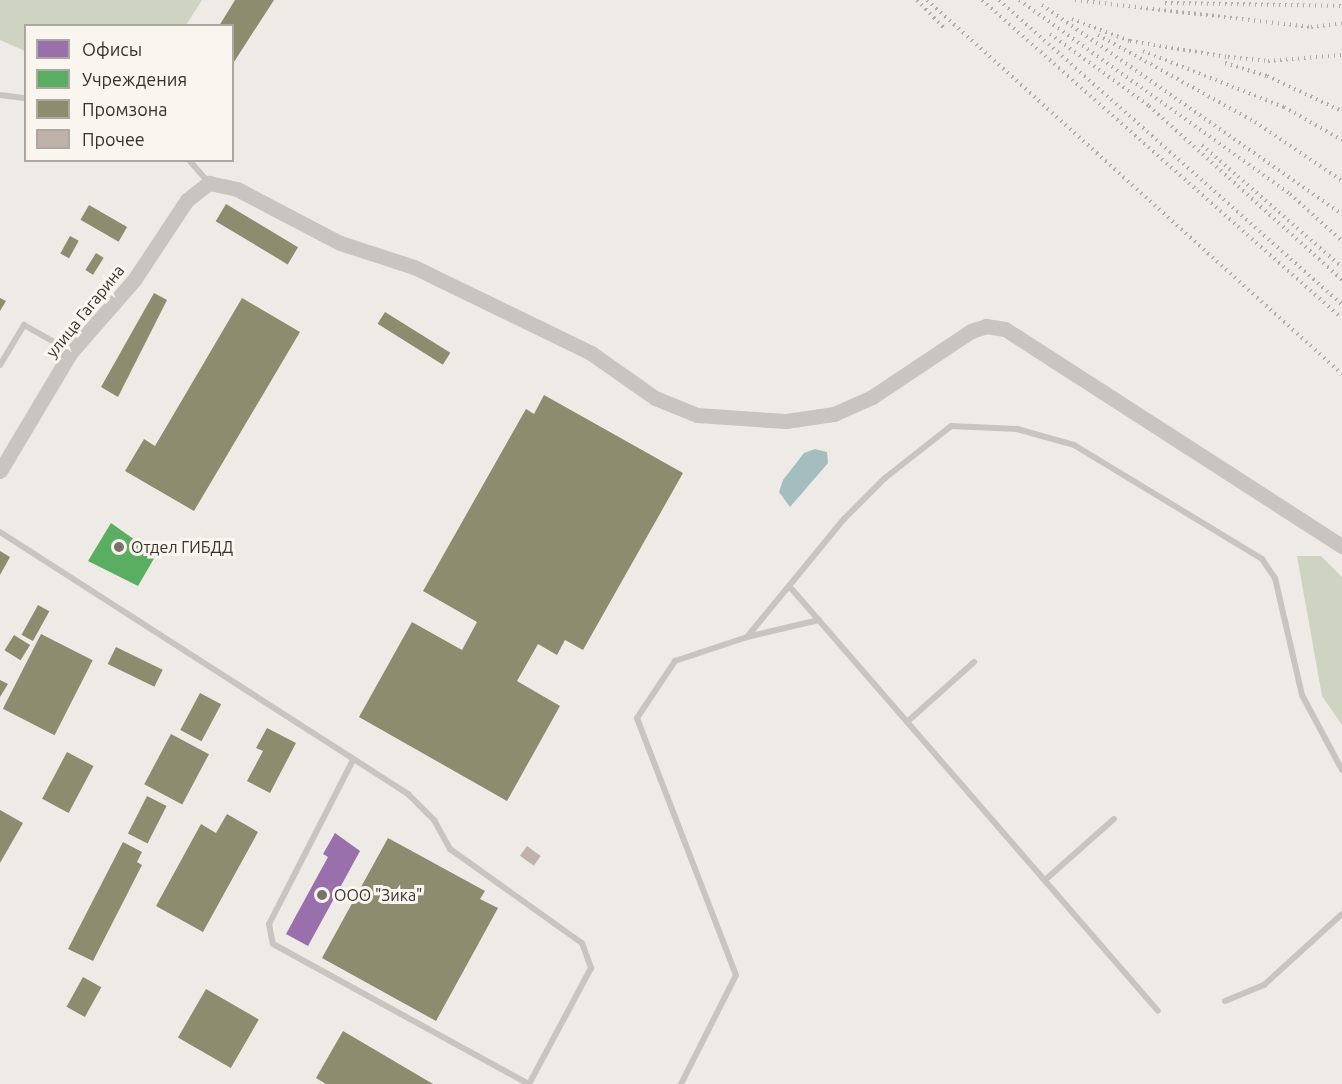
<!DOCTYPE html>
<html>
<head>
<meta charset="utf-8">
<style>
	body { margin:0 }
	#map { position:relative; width:1342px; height:1084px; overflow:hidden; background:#eeebe6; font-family:Ubuntu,sans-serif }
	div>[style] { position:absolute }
	.green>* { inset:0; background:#cfd3c1 }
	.water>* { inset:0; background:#a4bdbe }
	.offices>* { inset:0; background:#9970ab }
	.public>* { inset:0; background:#5aae61 }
	.industry>* { inset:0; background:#8c8c6e; transform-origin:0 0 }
	.building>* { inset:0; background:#c0b1aa; transform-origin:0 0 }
	.service>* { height:6px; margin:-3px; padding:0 3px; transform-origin:3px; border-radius:3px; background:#c8c4bf }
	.tertiary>* { height:15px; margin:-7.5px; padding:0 7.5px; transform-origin:7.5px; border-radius:7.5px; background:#c8c4bf }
	.rail>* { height:4px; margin-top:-2px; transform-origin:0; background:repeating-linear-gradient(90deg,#b0aca9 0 1.5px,transparent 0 6px) }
	.dots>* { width:16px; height:16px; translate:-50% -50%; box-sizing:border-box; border:3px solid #faf5ef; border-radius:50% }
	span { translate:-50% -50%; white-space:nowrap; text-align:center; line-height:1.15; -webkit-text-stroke:6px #faf5ef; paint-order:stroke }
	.street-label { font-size:16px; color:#39312c }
	.poi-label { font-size:16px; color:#39312c }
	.left { translate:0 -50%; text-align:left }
	.legend { position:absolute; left:24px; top:24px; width:210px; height:138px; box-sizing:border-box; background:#faf5ef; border:2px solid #ada7a1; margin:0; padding:8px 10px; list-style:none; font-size:18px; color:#39312c }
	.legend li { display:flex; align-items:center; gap:12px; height:30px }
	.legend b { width:30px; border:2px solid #ada7a1 }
</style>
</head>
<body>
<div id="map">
	<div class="green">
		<i style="clip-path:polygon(0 0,202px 0,186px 25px,26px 26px,25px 51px,0 40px)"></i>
		<i style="clip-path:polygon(1297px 556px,1321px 556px,1342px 577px,1342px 725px,1322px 696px)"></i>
	</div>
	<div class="water">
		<i style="clip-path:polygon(815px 449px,827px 452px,828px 463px,790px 507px,779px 492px,783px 480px,804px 453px)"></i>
	</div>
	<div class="offices">
		<i style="clip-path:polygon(335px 833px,360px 851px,308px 946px,286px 934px,328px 857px,323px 854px)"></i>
	</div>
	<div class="public">
		<i style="clip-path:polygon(111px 523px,156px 555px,138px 586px,88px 561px)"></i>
	</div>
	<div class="industry">
		<i style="clip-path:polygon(235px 0,274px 0,232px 65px,232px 26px,219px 26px)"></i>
		<i style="left:226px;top:204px;width:84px;height:20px;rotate:31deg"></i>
		<i style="left:89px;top:205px;width:44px;height:17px;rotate:30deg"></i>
		<i style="left:70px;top:236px;width:10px;height:20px;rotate:29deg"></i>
		<i style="left:96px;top:253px;width:9px;height:20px;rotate:32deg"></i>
		<i style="clip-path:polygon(154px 293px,167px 300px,118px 397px,101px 387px)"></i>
		<i style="clip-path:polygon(0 298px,6px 301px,0 311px)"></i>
		<i style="clip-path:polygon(242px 298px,300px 332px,194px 511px,125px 471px,144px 439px,155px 446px)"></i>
		<i style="left:385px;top:312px;width:77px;height:14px;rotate:32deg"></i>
		<i style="clip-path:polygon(544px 395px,683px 473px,583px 650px,565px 640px,557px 655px,538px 644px,517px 681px,560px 706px,507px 801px,359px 717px,412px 622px,462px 650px,477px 622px,423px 591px,526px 409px,534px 414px)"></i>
		<i style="clip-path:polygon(0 551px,10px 557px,0 575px)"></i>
		<i style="left:38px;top:605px;width:13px;height:34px;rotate:29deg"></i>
		<i style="left:41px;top:634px;width:58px;height:84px;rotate:27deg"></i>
		<i style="left:14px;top:635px;width:19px;height:18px;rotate:32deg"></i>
		<i style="left:116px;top:647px;width:52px;height:19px;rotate:26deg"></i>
		<i style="clip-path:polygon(0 680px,8px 684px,0 697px)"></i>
		<i style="left:200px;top:693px;width:24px;height:42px;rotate:28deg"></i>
		<i style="clip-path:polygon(267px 728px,296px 743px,270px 793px,247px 781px,263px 751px,256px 748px)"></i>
		<i style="left:171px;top:734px;width:43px;height:57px;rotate:28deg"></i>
		<i style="left:67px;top:752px;width:30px;height:53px;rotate:28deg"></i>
		<i style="left:147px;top:796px;width:22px;height:42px;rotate:27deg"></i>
		<i style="clip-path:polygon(0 810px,23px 823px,0 863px)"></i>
		<i style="clip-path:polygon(227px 814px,258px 832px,203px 932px,156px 906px,201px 824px,216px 833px)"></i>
		<i style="clip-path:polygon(388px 838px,485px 891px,480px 899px,498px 908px,436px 1021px,322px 958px)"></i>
		<i style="clip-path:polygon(123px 842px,142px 852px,137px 862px,142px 865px,93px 961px,68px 949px)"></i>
		<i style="left:83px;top:977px;width:21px;height:34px;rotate:29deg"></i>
		<i style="left:206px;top:989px;width:61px;height:56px;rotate:30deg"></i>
		<i style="clip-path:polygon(343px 1031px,433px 1084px,326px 1084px,316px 1078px)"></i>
	</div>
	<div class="building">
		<i style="left:527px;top:846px;width:17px;height:12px;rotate:36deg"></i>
	</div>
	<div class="service">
		<i style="left:0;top:95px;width:26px;rotate:7deg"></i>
		<i style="left:189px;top:160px;width:29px;rotate:49deg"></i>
		<i style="left:0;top:365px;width:47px;rotate:-59deg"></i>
		<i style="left:24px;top:325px;width:53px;rotate:29.5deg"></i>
		<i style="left:0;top:532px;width:485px;rotate:32.7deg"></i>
		<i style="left:408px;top:794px;width:37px;rotate:45deg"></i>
		<i style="left:434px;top:820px;width:33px;rotate:61deg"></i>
		<i style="left:450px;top:849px;width:162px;rotate:35.5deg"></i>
		<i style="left:582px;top:943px;width:27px;rotate:70deg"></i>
		<i style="left:591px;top:968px;width:132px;rotate:118.1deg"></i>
		<i style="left:790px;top:587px;width:561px;rotate:49.04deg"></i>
		<i style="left:747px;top:637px;width:153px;rotate:-50.6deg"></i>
		<i style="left:844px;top:519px;width:58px;rotate:-45deg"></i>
		<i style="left:885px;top:478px;width:84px;rotate:-38.2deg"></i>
		<i style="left:951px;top:426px;width:66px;rotate:2.6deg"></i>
		<i style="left:1017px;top:429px;width:59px;rotate:15.7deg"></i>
		<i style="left:1074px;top:445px;width:220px;rotate:31.2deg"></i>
		<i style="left:1262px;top:559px;width:23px;rotate:56deg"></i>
		<i style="left:1275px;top:578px;width:120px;rotate:77deg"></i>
		<i style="left:1302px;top:695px;width:85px;rotate:61.9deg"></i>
		<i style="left:907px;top:722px;width:90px;rotate:-41.8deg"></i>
		<i style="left:353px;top:760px;width:184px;rotate:117.1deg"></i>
		<i style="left:269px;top:924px;width:20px;rotate:79deg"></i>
		<i style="left:273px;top:944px;width:292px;rotate:28.7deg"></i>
		<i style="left:1045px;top:880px;width:92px;rotate:-41.5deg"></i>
		<i style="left:1225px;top:1001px;width:42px;rotate:-22.3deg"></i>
		<i style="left:1264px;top:985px;width:105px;rotate:-42.3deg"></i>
		<i style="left:681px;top:1084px;width:122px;rotate:-63.2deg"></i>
		<i style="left:736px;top:975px;width:275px;rotate:-111.1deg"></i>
		<i style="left:637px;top:718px;width:69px;rotate:-56.3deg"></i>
		<i style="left:675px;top:661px;width:76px;rotate:-18.4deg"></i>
		<i style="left:747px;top:637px;width:74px;rotate:-13.3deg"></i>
	</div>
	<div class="tertiary">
		<i style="left:0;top:471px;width:139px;rotate:-59.2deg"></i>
		<i style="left:71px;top:352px;width:96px;rotate:-48.8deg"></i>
		<i style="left:134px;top:280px;width:96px;rotate:-56.5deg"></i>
		<i style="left:187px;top:200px;width:28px;rotate:-38deg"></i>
		<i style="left:209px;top:183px;width:29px;rotate:12deg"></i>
		<i style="left:237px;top:189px;width:116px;rotate:27.7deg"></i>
		<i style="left:340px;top:243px;width:78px;rotate:18deg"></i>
		<i style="left:414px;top:267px;width:197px;rotate:25.9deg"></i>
		<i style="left:591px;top:353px;width:78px;rotate:35.1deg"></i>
		<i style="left:655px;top:398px;width:45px;rotate:22deg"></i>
		<i style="left:697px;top:415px;width:89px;rotate:3.9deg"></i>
		<i style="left:786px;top:421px;width:49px;rotate:-8.3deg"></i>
		<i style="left:834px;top:414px;width:42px;rotate:-24.1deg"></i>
		<i style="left:872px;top:397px;width:119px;rotate:-33.7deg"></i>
		<i style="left:971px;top:331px;width:16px;rotate:-18deg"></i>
		<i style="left:986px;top:326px;width:19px;rotate:9deg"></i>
		<i style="left:1005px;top:329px;width:401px;rotate:32.8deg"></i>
	</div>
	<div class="rail">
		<i style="left:917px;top:0;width:39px;rotate:46deg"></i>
		<i style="left:927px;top:0;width:559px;rotate:42.03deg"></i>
		<i style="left:982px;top:0;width:480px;rotate:41.5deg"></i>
		<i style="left:999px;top:0;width:459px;rotate:41.6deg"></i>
		<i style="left:1019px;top:0;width:333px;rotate:35.6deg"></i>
		<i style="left:1290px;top:194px;width:70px;rotate:42.1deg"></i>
		<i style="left:1075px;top:0;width:238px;rotate:6.5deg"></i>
		<i style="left:1311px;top:27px;width:31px;rotate:-7deg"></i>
		<i style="left:1165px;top:3px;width:177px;rotate:1deg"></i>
		<i style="left:1042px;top:5px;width:366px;rotate:34.9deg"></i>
		<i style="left:1072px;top:19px;width:62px;rotate:20.8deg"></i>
		<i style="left:1130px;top:41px;width:99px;rotate:9.3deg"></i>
		<i style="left:1228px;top:57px;width:40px;rotate:5.7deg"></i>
		<i style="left:1268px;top:61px;width:74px;rotate:-4.6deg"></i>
		<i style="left:1050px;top:34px;width:122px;rotate:36deg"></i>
		<i style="left:1149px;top:106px;width:260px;rotate:42deg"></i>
		<i style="left:1098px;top:35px;width:179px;rotate:29deg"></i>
		<i style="left:1255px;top:122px;width:105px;rotate:34.1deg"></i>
		<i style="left:1143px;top:51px;width:152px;rotate:21.7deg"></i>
		<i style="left:1284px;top:107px;width:67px;rotate:29.6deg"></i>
		<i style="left:1225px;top:63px;width:44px;rotate:17.2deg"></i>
		<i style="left:1267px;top:76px;width:83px;rotate:25deg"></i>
		<i style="left:1202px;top:145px;width:186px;rotate:41.1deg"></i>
	</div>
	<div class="dots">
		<i style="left:119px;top:547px;background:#78726d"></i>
		<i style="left:322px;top:895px;background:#78726d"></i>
	</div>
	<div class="street-label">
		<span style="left:85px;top:311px;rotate:-51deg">улица Гагарина</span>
	</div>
	<div class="poi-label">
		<span class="left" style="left:131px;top:547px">Отдел ГИБДД</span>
		<span class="left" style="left:334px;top:895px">ООО "Зика"</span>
	</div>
	<ul class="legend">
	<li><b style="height:16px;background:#9970ab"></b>Офисы</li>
	<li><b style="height:16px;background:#5aae61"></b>Учреждения</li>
	<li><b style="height:16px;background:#8c8c6e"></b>Промзона</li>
	<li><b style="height:16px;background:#c0b1aa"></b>Прочее</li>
	</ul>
</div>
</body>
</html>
